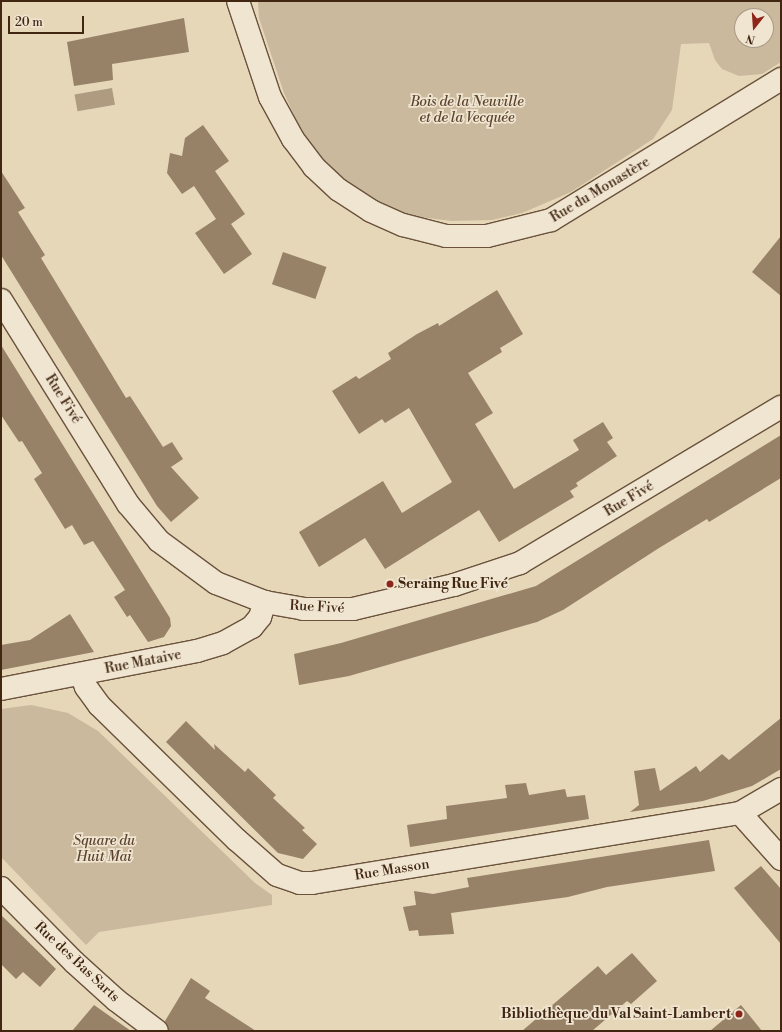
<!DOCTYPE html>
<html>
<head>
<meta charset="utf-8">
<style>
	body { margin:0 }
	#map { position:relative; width:782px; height:1032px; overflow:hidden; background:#e6d7b8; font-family:"Libre Bodoni",serif }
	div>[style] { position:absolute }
	.green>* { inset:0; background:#cab99c }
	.water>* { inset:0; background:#ae9b80; transform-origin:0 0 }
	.building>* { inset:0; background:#978268; transform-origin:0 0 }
	.roads { filter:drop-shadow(1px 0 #6a523c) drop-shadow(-1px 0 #6a523c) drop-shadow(0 1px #6a523c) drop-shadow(0 -1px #6a523c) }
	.street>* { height:22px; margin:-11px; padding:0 11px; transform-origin:11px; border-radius:11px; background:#efe5d1 }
	.secondary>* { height:22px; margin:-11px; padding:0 11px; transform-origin:11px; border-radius:11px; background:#efe5d1 }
	.dots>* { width:11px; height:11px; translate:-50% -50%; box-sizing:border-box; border:2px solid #efe5d1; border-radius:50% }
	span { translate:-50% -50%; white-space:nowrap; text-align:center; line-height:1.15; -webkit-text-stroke:3.5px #efe5d1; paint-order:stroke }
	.park-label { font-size:14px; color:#5c432e; font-style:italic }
	.street-label { font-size:14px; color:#412612 }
	.poi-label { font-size:14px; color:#412612; font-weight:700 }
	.left { translate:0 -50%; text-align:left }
	.right { translate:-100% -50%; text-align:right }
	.frame { position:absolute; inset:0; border:2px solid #412612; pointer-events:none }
	.north { position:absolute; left:734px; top:8px; width:40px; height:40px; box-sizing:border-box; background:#efe5d1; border:1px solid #a99985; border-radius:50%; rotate:197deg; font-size:11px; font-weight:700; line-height:16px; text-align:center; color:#412612 }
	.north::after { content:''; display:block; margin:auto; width:14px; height:18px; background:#8f2418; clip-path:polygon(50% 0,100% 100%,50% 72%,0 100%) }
	.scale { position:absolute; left:8px; top:16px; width:76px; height:18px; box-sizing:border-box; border:2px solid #412612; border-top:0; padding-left:5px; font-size:12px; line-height:14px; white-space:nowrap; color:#412612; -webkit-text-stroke:3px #efe5d1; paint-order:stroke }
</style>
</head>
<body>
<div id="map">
	<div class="green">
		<i style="clip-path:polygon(evenodd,258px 1px,781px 1px,781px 62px,762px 74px,739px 76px,722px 69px,715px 60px,709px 43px,681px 44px,672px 110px,653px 139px,571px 192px,522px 213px,492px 220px,452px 221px,411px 216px,370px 199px,333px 170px,305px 140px,284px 93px,259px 18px,258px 1px,742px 16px,766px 16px,766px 40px,742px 40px,742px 16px)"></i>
		<i style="clip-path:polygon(31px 705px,68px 713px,98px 731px,255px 883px,272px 895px,272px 905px,99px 932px,86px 945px,1px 857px,1px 709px)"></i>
	</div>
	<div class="water">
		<i style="left:112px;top:88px;width:17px;height:38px;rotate:80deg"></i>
	</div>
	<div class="building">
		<i style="clip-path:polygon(184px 18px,189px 52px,112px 64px,113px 80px,74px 86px,67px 42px)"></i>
		<i style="clip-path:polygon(203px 125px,229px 161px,215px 171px,245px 214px,231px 224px,252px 254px,224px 274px,195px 233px,216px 219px,194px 186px,182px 194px,167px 173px,170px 153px,182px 156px,185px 138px)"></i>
		<i style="clip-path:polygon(1px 171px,25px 208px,18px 212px,45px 255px,41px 258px,126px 398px,130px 396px,163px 447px,172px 442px,183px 459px,171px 467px,199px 498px,171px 522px,157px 506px,1px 255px)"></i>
		<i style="clip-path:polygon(781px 236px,781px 296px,752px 272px)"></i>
		<i style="left:283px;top:252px;width:46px;height:34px;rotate:19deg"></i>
		<i style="clip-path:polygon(497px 290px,523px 334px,500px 348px,502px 352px,468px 373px,493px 413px,475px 424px,514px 489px,579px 450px,573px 440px,603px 422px,613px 438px,607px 442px,617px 456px,576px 483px,578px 486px,570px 491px,574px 497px,499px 542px,479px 510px,385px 569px,365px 538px,319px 567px,299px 532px,383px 481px,402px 513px,452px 482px,409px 408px,385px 423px,382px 419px,359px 434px,332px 391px,356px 376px,359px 379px,391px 359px,388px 353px,417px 334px,438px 323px,439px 326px)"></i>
		<i style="clip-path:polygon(1px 345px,170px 618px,171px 626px,164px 637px,148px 642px,130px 615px,127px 617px,114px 597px,125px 590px,108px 564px,93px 541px,84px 545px,72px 525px,65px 529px,34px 479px,42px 473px,22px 441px,19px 442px,1px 415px)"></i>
		<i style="clip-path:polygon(781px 435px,781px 478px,709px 522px,707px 519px,659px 548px,563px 610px,537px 622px,349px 676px,299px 685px,294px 654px,341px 643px,536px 586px)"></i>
		<i style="clip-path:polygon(70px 614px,94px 652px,1px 670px,1px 645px,30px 640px)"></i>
		<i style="clip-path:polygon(781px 718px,781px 769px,752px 786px,703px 801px,630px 812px,639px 805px,634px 771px,655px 768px,660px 791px,696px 766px,700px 772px,722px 754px,729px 760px)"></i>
		<i style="clip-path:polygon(186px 721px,215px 750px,214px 744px,245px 772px,248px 768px,276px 795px,273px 798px,305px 828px,302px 830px,317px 844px,303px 859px,278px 853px,166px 742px)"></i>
		<i style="clip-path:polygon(526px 783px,529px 795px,565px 789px,567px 797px,585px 795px,589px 819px,410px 847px,407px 825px,447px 819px,446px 806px,507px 798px,505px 785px)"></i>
		<i style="clip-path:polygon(709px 840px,715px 871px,607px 887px,568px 897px,451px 913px,454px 934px,419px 936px,418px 930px,409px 931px,403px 907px,416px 905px,414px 891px,433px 894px,469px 887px,467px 878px)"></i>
		<i style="clip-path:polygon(761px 866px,781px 889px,781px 944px,734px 888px)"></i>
		<i style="clip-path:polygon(1px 915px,56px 969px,40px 987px,23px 972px,16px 979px,1px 964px)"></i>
		<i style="clip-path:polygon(632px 953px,657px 981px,631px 1004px,627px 1001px,592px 1031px,522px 1031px,598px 966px,606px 975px)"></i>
		<i style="clip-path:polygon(191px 978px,210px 991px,205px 998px,256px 1031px,169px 1031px,165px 1021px)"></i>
		<i style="clip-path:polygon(94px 1005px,131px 1031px,72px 1031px)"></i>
		<i style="clip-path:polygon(741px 1005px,762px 1031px,710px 1031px)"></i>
	</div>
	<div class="roads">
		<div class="street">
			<i style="left:238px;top:1px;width:101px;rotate:71.6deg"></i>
			<i style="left:270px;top:97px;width:48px;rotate:61.3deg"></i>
			<i style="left:293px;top:139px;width:35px;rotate:53deg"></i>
			<i style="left:314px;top:167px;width:34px;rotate:43deg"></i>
			<i style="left:339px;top:190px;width:38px;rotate:33deg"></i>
			<i style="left:371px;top:211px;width:35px;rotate:24deg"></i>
			<i style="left:403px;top:225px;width:44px;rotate:14.3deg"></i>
			<i style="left:446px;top:236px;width:41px"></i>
			<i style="left:487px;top:236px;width:66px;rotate:-14deg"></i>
			<i style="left:551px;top:220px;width:270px;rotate:-31.5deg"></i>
			<i style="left:81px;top:674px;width:14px;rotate:69deg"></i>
			<i style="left:86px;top:687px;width:22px;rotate:54deg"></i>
			<i style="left:99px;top:705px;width:193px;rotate:44.4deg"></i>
			<i style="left:237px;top:840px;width:53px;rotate:41.2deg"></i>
			<i style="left:277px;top:875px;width:24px;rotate:19deg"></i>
			<i style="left:300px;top:883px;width:12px"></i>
			<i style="left:312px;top:883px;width:434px;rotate:-9.3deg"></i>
			<i style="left:740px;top:813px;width:48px;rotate:-30.3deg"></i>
			<i style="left:1px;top:689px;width:200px;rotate:-11deg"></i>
			<i style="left:197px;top:651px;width:27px;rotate:-17deg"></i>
			<i style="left:223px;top:643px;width:33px;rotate:-29deg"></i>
			<i style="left:252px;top:627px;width:13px;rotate:-51deg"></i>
			<i style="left:260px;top:617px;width:16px;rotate:-72deg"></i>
			<i style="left:740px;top:813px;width:62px;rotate:48.3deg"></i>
			<i style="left:1px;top:888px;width:104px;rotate:45.4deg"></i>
			<i style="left:74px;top:962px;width:57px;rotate:42.1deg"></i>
			<i style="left:116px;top:1000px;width:51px;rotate:37.1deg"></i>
		</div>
		<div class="secondary">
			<i style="left:1px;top:300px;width:240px;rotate:58.1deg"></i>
			<i style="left:128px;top:504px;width:48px;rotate:50deg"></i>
			<i style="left:159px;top:541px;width:71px;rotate:36.4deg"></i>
			<i style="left:216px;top:583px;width:53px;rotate:21.2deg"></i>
			<i style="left:265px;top:602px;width:39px;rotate:10deg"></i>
			<i style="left:303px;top:609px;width:50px"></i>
			<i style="left:353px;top:609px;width:104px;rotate:-13.4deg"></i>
			<i style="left:454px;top:585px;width:70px;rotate:-18.4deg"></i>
			<i style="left:520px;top:563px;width:304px;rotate:-30.9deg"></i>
		</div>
	</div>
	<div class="dots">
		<i style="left:390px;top:584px;background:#8f2418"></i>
		<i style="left:739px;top:1014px;background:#8f2418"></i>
	</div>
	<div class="park-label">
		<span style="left:467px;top:110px">Bois de la Neuville<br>et de la Vecquée</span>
		<span style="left:104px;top:849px">Square du<br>Huit Mai</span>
	</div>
	<div class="street-label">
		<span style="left:600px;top:190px;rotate:-31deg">Rue du Monastère</span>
		<span style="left:63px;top:399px;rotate:58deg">Rue Fivé</span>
		<span style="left:629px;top:499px;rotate:-31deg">Rue Fivé</span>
		<span style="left:317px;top:607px;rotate:3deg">Rue Fivé</span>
		<span style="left:143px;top:662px;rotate:-11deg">Rue Mataive</span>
		<span style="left:392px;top:870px;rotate:-9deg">Rue Masson</span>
		<span style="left:77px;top:962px;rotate:43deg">Rue des Bas Sarts</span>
	</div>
	<div class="poi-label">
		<span class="left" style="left:398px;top:584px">Seraing Rue Fivé</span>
		<span class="right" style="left:731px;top:1014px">Bibliothèque du Val Saint-Lambert</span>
	</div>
	<div class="frame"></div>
	<div class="north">N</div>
	<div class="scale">20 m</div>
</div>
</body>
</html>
